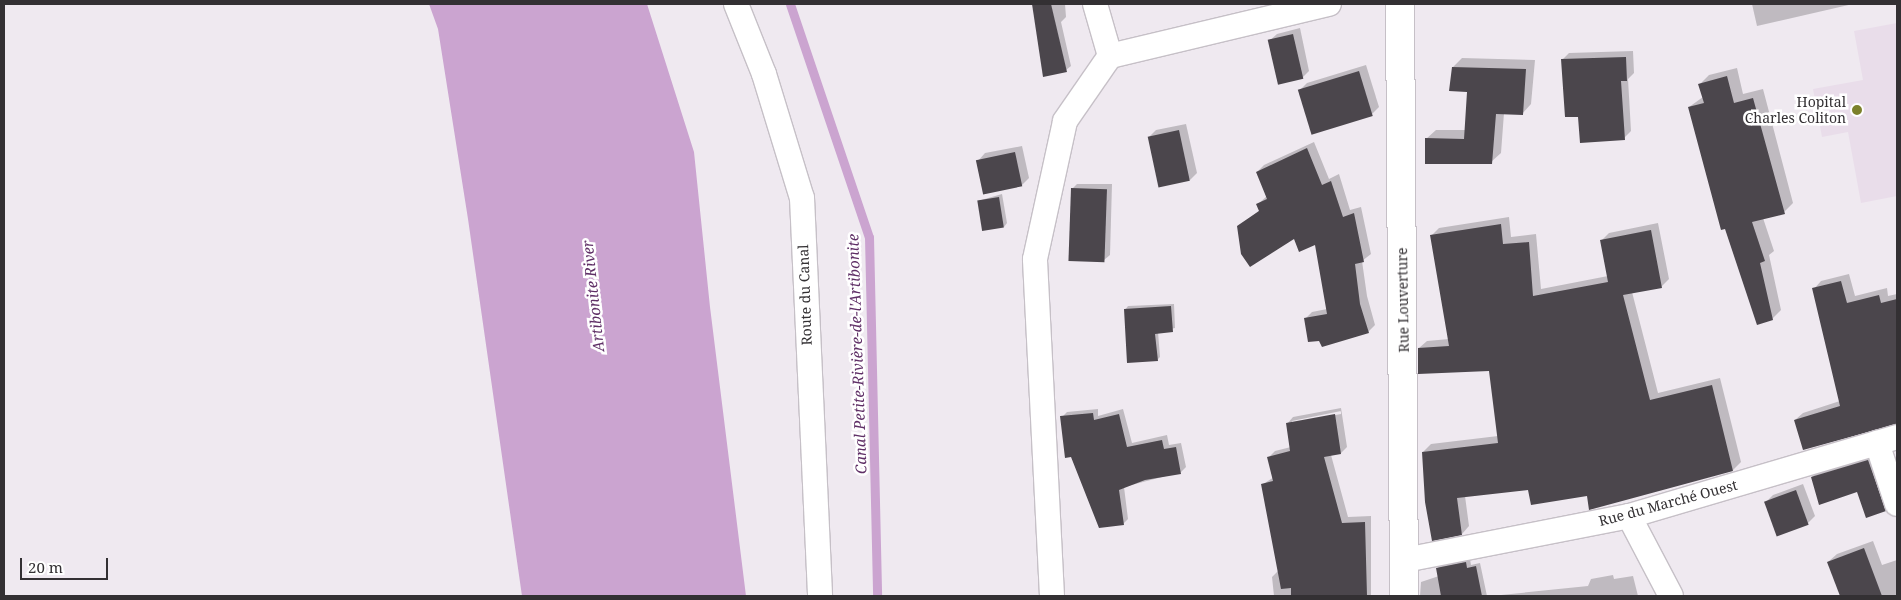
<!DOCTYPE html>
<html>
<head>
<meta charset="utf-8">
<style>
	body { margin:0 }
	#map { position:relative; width:1901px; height:600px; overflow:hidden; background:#efe9f0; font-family:"Noto Serif",serif }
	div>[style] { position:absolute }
	.built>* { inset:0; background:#e9ddea }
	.water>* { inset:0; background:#cba4d0 }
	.shadow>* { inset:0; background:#0003 }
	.stream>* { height:9px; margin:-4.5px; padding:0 4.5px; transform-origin:4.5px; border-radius:4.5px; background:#cba4d0 }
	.building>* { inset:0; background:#4b464c; transform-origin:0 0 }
	.roads { filter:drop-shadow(1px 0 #c6c0c7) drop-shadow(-1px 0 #c6c0c7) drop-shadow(0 1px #c6c0c7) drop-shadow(0 -1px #c6c0c7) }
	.minor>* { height:24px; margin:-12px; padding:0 12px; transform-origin:12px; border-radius:12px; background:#fff }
	.secondary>* { height:28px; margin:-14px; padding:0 14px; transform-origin:14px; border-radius:14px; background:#fff }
	.dots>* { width:14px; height:14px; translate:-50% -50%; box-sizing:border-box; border:2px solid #fff; border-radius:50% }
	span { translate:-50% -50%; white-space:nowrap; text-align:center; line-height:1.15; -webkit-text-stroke:5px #fff; paint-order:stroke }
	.poi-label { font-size:14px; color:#333033 }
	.right { translate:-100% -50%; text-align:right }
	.street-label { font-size:14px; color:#333033 }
	.water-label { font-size:15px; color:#5f2f66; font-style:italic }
	.frame { position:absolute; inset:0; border:5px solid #333033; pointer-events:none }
	.scale { position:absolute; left:20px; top:558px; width:88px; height:22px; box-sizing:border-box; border:2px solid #333033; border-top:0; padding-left:6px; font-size:15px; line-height:18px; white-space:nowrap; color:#333033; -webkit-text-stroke:4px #fff; paint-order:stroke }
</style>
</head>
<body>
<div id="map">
	<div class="built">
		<i style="clip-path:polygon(1897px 23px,1897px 196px,1861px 203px,1848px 132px,1822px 137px,1813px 89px,1863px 80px,1854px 31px)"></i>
	</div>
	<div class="water">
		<i style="clip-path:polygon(429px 4px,647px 4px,694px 152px,710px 307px,746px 596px,522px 596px,468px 219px,438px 29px)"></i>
	</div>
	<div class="shadow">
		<i style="clip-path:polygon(1033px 4px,1065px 4px,1066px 17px,1061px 22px,1071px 66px,1066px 70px,1044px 76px)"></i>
		<i style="clip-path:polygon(1752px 4px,1853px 4px,1757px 26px)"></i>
		<i style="clip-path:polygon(1300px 28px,1309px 71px,1302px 78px,1269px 41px,1277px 34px)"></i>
		<i style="clip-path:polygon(1633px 51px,1634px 73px,1628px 79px,1631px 131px,1624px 138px,1562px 60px,1569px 53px)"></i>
		<i style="clip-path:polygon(1462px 58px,1535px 60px,1531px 104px,1522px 114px,1504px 113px,1501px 153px,1491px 162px,1426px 139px,1436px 130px,1466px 130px,1469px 91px,1453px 67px)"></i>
		<i style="clip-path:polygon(1366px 65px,1379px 107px,1372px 114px,1300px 90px,1307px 83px)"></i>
		<i style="clip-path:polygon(1737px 68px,1743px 94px,1763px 89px,1793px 203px,1784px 212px,1763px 218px,1774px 251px,1769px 255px,1781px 310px,1772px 319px,1689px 107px,1703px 97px,1700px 84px,1709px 75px)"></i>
		<i style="clip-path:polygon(1186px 124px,1197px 173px,1190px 180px,1149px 137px,1156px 130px)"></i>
		<i style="clip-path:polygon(1314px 142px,1329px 179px,1339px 174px,1350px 210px,1361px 207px,1371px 254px,1362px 261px,1367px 296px,1375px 325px,1368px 332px,1319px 339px,1305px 319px,1312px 312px,1327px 309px,1316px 243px,1238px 227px,1260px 210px,1257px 205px,1267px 196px,1257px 172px,1264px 165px)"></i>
		<i style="clip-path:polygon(1022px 146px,1029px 178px,1022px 185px,978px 161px,985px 153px)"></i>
		<i style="clip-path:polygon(1077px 184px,1112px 184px,1110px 255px,1104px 260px,1072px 189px)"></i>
		<i style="clip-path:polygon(1002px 194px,1007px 223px,1004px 227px,978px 201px)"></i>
		<i style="clip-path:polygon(1509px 217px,1511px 237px,1536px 234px,1541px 289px,1608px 276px,1601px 241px,1609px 233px,1658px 223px,1669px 279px,1661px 287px,1632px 292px,1658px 393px,1720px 378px,1741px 462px,1733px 470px,1590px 508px,1588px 494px,1529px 488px,1465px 496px,1469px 526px,1462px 534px,1423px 452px,1431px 444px,1498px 436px,1490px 369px,1419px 348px,1427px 341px,1449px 339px,1431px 236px,1439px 228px)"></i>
		<i style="clip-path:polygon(1849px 274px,1855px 296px,1887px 288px,1888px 296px,1897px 294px,1897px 423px,1804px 449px,1795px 420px,1803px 413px,1840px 401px,1814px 289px,1821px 281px)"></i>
		<i style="clip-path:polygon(1174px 304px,1175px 328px,1158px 332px,1160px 357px,1157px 360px,1125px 310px,1128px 306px)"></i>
		<i style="clip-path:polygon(evenodd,1341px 408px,1347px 447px,1341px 453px,1331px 455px,1348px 517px,1371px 516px,1371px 596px,1274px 596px,1272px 577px,1279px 570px,1262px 485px,1274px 477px,1269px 457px,1275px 451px,1291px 447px,1287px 424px,1293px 417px,1341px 408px,1341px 411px,1341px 414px,1292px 423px,1292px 421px,1341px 411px)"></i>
		<i style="clip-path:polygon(1098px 409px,1098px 416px,1123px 409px,1132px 443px,1167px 435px,1169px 445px,1181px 443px,1186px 467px,1181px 472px,1124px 487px,1128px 519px,1123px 524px,1062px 417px,1067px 412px)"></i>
		<i style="clip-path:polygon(1874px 455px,1891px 504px,1885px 510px,1857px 491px,1812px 477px,1818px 471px)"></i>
		<i style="clip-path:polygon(1803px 484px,1815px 516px,1808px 523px,1766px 502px,1773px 495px)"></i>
		<i style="clip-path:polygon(1873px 541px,1882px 565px,1897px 560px,1897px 596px,1841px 596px,1828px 562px,1837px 554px)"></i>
		<i style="clip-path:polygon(1470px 559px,1471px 565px,1480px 563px,1487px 596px,1420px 596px,1421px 582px,1439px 576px,1438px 568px,1442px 564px)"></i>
		<i style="clip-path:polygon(1613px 575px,1614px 579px,1633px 576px,1638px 596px,1491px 596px,1588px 586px,1591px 579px)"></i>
	</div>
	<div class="stream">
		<i style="left:790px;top:4px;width:246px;rotate:71.3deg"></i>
		<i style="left:869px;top:237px;width:359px;rotate:88.7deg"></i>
	</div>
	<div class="building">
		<i style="clip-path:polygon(1032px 4px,1051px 4px,1067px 72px,1043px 77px)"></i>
		<i style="left:1293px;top:34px;width:46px;height:26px;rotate:77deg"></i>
		<i style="clip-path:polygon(1626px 57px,1627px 81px,1621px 81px,1625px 140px,1580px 143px,1578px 117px,1565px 117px,1561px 59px)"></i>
		<i style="clip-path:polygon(1452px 67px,1526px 69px,1523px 115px,1496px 114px,1492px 164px,1425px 164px,1425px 138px,1464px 139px,1467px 92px,1449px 91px)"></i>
		<i style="left:1359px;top:71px;width:47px;height:64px;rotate:73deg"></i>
		<i style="clip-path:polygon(1727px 76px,1734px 103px,1753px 98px,1785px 214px,1752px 222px,1765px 261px,1760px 263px,1773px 320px,1757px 325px,1725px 229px,1721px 230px,1688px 107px,1704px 103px,1698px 84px)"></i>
		<i style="left:1179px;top:130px;width:52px;height:32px;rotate:78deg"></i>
		<i style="clip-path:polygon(1307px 148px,1322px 185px,1331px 181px,1343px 217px,1354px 213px,1364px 262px,1355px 264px,1360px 304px,1369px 333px,1322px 347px,1319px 341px,1308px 342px,1304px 318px,1327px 314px,1315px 245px,1299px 252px,1294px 239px,1250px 267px,1241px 254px,1237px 226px,1259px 211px,1256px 204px,1267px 199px,1256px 172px)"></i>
		<i style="left:1015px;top:152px;width:35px;height:40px;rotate:78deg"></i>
		<i style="left:1071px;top:188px;width:36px;height:73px;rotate:2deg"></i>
		<i style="left:999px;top:197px;width:31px;height:22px;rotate:81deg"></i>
		<i style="clip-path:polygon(1501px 224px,1503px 244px,1529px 242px,1533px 296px,1608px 282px,1600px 240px,1651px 230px,1662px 288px,1623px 295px,1650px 400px,1712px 385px,1733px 471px,1589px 510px,1587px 496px,1531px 505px,1528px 490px,1457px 498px,1462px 535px,1432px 541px,1425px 502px,1422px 452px,1498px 443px,1489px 371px,1418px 374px,1418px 348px,1449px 346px,1430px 235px)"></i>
		<i style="clip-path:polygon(1841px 281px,1847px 303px,1879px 295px,1881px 303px,1897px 299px,1897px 424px,1803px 450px,1794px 420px,1840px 406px,1812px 288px)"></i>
		<i style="clip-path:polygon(1171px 306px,1173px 332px,1155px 334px,1158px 361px,1127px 363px,1124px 309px)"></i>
		<i style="clip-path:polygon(1093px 413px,1094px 420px,1119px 414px,1127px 447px,1162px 440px,1164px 449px,1176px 447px,1181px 474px,1145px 480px,1119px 490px,1124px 525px,1099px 528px,1071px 457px,1065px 458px,1060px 416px)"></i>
		<i style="clip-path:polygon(1335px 414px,1341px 454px,1324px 457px,1342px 523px,1365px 522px,1367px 596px,1291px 596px,1291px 588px,1281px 589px,1261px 484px,1273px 481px,1267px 457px,1290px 451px,1286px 423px)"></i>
		<i style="clip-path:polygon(1868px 460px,1886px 511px,1866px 518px,1857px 492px,1819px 505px,1811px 477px)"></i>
		<i style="left:1796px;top:490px;width:37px;height:34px;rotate:70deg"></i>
		<i style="clip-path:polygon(1864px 548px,1882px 596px,1840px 596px,1827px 562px)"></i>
		<i style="clip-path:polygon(1466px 562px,1467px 568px,1476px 566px,1482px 596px,1441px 596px,1436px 568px)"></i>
	</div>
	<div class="roads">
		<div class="minor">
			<i style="left:736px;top:4px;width:75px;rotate:68.2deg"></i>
			<i style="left:764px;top:74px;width:130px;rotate:73deg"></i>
			<i style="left:802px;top:198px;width:398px;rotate:87.4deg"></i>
			<i style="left:1095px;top:4px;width:54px;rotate:73.9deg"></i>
			<i style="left:1110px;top:56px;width:225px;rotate:-13.4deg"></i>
			<i style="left:1877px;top:443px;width:64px;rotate:71.8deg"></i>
			<i style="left:1629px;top:516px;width:90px;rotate:62.3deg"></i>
			<i style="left:1405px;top:560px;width:228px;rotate:-11.1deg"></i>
			<i style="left:1629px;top:516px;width:279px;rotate:-16.4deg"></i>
			<i style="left:1052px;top:596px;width:337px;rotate:-92.9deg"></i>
			<i style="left:1035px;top:259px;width:141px;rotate:-77.7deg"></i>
			<i style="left:1065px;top:121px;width:79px;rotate:-55.3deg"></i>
		</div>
		<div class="secondary">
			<i style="left:1400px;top:4px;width:592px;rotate:89.61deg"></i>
		</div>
	</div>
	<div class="dots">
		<i style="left:1857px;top:110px;background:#7c812b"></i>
	</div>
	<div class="poi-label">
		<span class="right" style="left:1846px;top:110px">Hopital<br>Charles Coliton</span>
	</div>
	<div class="street-label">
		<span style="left:805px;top:295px;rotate:-92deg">Route du Canal</span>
		<span style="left:1403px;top:300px;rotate:-91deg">Rue Louverture</span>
		<span style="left:1668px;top:503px;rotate:-15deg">Rue du Marché Ouest</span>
	</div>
	<div class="water-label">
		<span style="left:593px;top:296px;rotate:-96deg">Artibonite River</span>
		<span style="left:857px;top:354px;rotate:-92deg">Canal Petite-Rivière-de-l'Artibonite</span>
	</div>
	<div class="frame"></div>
	<div class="scale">20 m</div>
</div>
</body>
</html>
